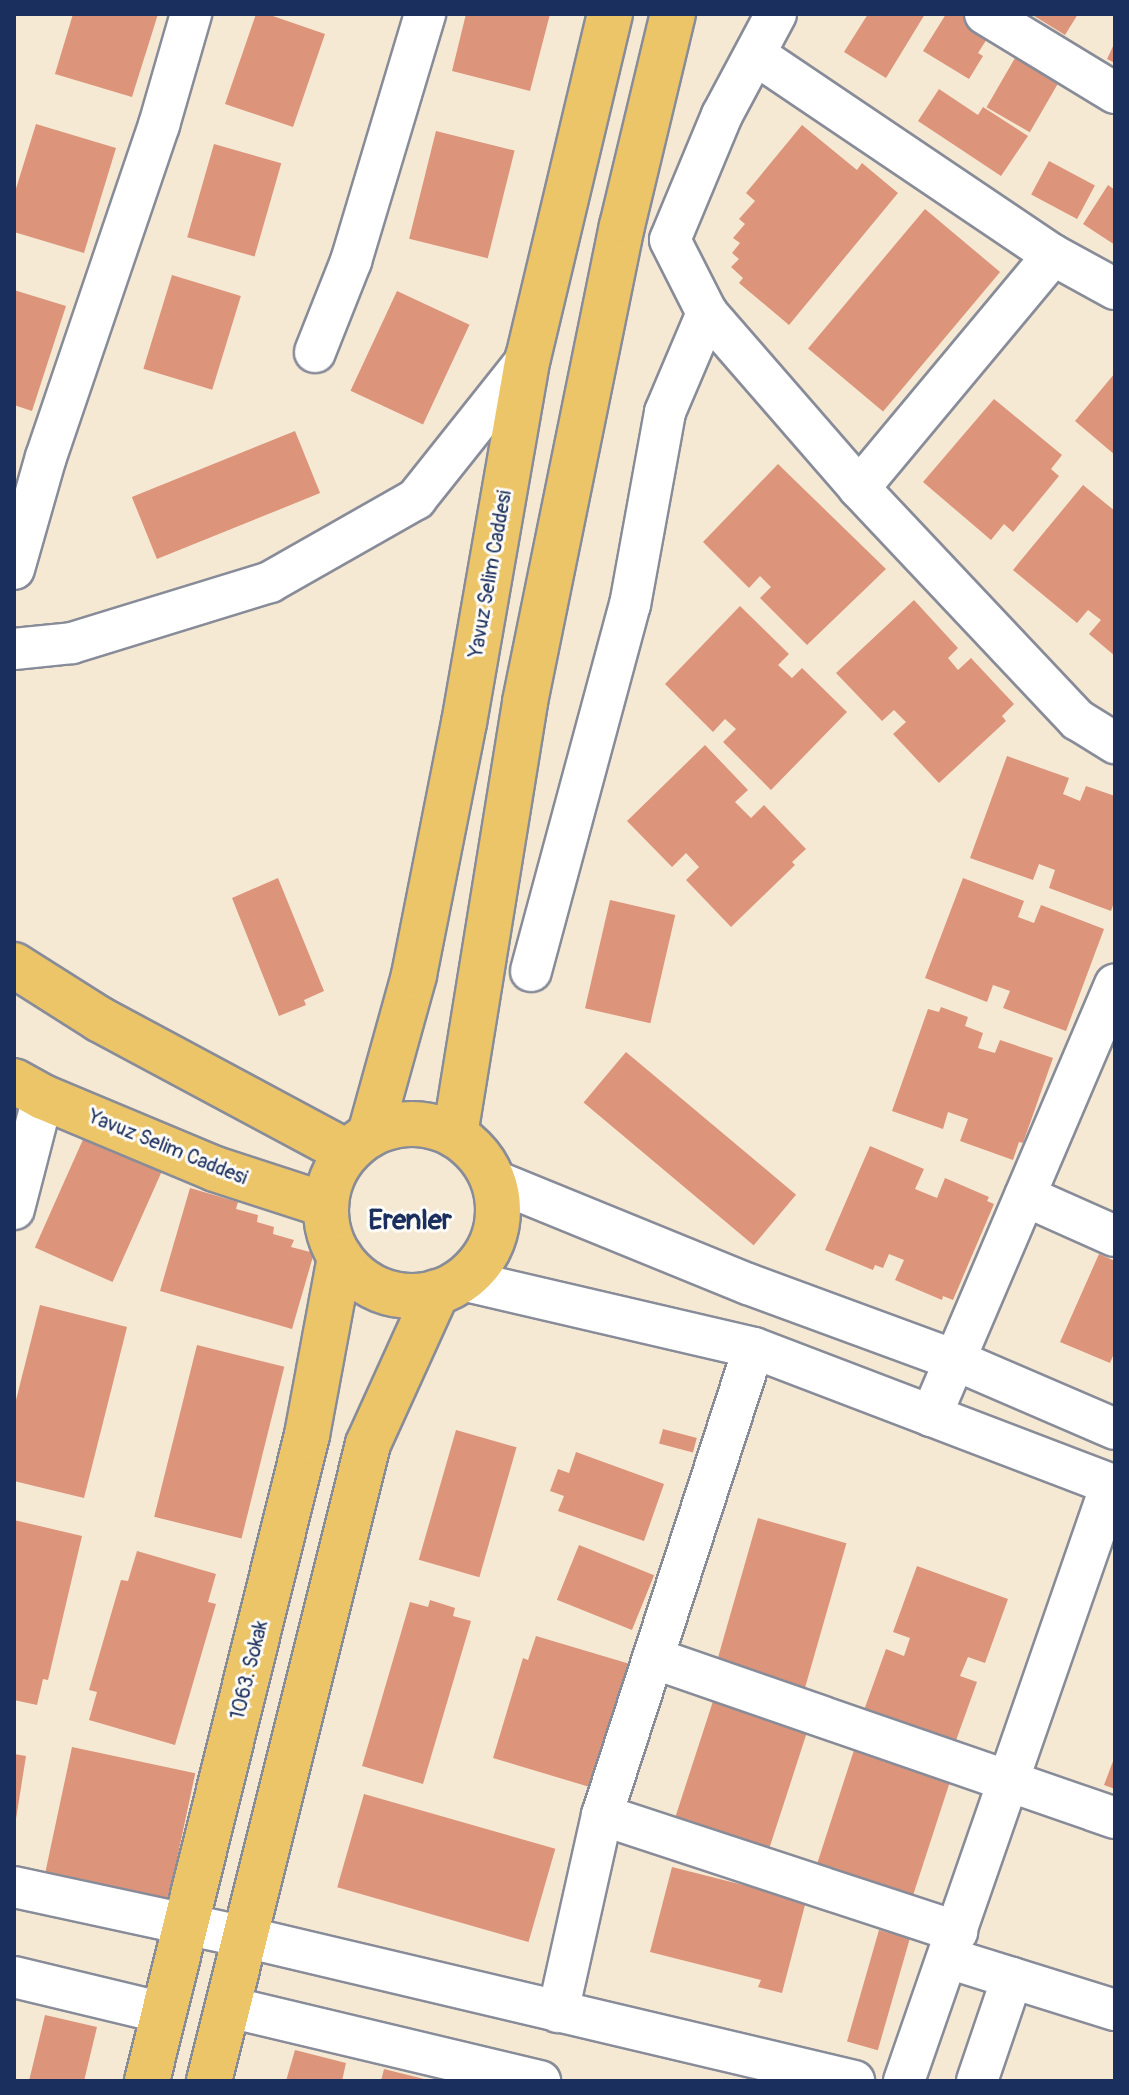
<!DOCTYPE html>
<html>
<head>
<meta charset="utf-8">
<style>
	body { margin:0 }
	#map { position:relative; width:1129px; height:2095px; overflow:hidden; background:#f6e9d4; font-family:Pangolin,sans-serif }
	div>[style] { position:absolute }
	.building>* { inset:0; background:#dc947a; transform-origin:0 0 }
	.roads { filter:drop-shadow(2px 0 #888c99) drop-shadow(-2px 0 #888c99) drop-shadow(0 2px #888c99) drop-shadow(0 -2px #888c99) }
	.minor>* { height:40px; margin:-20px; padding:0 20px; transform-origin:20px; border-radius:20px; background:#fff }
	.major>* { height:44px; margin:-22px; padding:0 22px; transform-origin:22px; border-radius:22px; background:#edc569 }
	.major>.ring { margin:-22px; padding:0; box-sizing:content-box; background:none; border:44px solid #edc569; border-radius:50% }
	span { translate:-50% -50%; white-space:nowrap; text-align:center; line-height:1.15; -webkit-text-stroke:6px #fdfcf7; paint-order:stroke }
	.street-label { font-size:20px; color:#1b2f5e }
	.district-label { font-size:28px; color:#1b2f5e; font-weight:700 }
	.frame { position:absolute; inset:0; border:16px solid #1b2f5e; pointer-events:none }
</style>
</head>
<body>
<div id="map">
	<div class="building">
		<i style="clip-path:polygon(73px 14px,158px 14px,132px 97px,55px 74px)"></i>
		<i style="clip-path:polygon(256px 14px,267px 14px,325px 34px,293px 127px,225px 104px)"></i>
		<i style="clip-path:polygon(466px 14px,550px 14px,530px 91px,452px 71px)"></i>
		<i style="clip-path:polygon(868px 14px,925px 14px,886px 78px,844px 52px)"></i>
		<i style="clip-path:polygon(946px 14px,965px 14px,992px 31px,978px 53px,983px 56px,969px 79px,923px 51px)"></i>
		<i style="clip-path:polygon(1031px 14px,1078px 14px,1065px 35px)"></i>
		<i style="clip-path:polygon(1115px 42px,1115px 63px,1107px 59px)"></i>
		<i style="left:1019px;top:51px;width:50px;height:65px;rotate:30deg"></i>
		<i style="clip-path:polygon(939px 89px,978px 115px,983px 107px,1028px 136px,1001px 176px,918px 121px)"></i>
		<i style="clip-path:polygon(36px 124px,116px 148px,84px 253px,14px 232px,14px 195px)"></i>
		<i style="clip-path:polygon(802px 125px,857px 170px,862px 163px,898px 193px,789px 325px,739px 283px,743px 278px,731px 267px,739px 259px,732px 253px,740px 243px,733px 238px,745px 224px,739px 219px,755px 201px,746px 193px)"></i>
		<i style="left:436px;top:131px;width:81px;height:111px;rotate:14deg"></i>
		<i style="left:214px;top:144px;width:70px;height:97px;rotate:16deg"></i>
		<i style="left:1049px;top:161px;width:52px;height:38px;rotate:28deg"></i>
		<i style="clip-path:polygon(1108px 185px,1115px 190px,1115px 245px,1083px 224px)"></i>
		<i style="left:925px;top:209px;width:98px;height:182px;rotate:40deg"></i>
		<i style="left:172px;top:275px;width:72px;height:98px;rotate:17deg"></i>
		<i style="clip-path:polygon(14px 290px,66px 306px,32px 411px,14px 405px)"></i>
		<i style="left:397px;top:291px;width:80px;height:110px;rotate:25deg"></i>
		<i style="clip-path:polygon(1115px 373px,1115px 455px,1075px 421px)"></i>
		<i style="clip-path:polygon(994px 399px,1062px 455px,1051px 469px,1059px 476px,1013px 532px,1004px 524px,991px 540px,923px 482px)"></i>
		<i style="left:295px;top:431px;width:67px;height:176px;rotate:68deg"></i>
		<i style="clip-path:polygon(778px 464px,886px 569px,807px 645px,760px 598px,771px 587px,760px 576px,749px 588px,703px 542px)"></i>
		<i style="clip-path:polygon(1083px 485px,1115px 511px,1115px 656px,1089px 634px,1101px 620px,1088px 610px,1077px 623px,1013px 570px)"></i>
		<i style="clip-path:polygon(914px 600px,958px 648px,948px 658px,958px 670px,971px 658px,1014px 704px,1002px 716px,1006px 721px,939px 783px,893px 734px,906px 722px,894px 710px,882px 721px,836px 673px)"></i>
		<i style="clip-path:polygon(740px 606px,789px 654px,778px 665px,792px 678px,802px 668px,847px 712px,771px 790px,723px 742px,736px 729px,725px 719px,713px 732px,665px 684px)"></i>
		<i style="clip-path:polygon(705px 745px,748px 790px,735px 802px,751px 818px,764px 805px,806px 849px,792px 862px,795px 865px,731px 927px,686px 880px,699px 867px,686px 853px,672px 867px,627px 821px)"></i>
		<i style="clip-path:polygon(1007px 756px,1069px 778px,1063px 794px,1080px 801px,1086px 786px,1115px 796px,1115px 900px,1111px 911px,1049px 888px,1055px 870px,1039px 864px,1033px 880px,970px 858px)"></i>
		<i style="clip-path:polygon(278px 878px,324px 991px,304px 1000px,306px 1005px,279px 1016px,232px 898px)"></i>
		<i style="clip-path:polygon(963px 878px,1024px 901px,1018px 917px,1034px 923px,1041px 905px,1104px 929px,1066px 1031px,1003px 1008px,1010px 991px,993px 985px,987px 1002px,925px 978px)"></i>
		<i style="left:610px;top:900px;width:67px;height:111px;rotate:13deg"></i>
		<i style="clip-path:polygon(941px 1007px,968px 1017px,965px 1026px,983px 1033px,978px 1048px,995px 1053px,1000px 1040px,1053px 1058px,1023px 1143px,1019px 1142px,1013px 1160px,960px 1141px,968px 1119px,948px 1112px,943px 1129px,892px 1111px,928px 1009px,939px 1012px)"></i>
		<i style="left:626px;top:1052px;width:222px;height:66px;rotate:40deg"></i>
		<i style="left:89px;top:1126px;width:85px;height:133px;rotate:24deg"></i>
		<i style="clip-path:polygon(870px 1146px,924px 1169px,915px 1189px,937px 1198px,945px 1178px,989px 1197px,987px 1201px,994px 1204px,953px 1300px,943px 1296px,942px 1300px,895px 1280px,904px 1260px,889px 1254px,883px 1268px,875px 1265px,873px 1270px,825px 1250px)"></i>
		<i style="clip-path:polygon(190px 1188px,238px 1202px,236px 1209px,258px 1215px,257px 1222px,274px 1227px,273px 1234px,294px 1240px,291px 1247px,314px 1253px,292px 1329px,160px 1291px)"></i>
		<i style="clip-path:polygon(1099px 1254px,1115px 1261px,1115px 1351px,1110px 1363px,1060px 1342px)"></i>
		<i style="clip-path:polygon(40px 1305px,127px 1327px,84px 1498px,14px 1481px,14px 1408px)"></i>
		<i style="left:197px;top:1345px;width:90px;height:177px;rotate:14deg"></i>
		<i style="left:663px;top:1429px;width:35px;height:15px;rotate:15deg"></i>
		<i style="left:456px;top:1430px;width:63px;height:135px;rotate:16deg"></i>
		<i style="clip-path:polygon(576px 1452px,664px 1484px,644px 1541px,558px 1511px,564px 1496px,550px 1491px,558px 1469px,569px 1473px)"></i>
		<i style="left:758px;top:1518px;width:92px;height:151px;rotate:16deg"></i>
		<i style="clip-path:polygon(14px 1520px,82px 1536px,48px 1680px,43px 1679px,37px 1705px,14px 1700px)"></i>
		<i style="left:579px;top:1545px;width:81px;height:59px;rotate:22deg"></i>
		<i style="clip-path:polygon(137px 1551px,216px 1574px,208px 1602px,216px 1604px,175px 1745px,89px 1720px,97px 1692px,89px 1690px,121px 1580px,128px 1581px)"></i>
		<i style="clip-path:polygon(917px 1566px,1008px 1599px,985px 1663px,968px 1657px,960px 1676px,977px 1682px,954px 1746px,863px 1713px,886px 1649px,904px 1656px,910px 1638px,893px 1632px)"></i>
		<i style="clip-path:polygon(430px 1600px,455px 1608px,453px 1616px,471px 1621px,423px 1784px,362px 1766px,410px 1602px,428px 1607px)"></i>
		<i style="clip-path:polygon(536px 1636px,630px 1664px,593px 1788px,493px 1758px,523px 1658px,528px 1660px)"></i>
		<i style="left:715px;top:1695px;width:99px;height:130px;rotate:18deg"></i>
		<i style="left:856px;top:1744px;width:101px;height:130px;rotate:18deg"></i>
		<i style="left:72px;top:1747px;width:126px;height:133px;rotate:12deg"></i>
		<i style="clip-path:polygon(14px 1754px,26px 1756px,16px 1819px,14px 1819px)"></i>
		<i style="clip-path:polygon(1115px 1756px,1115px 1789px,1104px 1785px)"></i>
		<i style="left:364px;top:1794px;width:199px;height:97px;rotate:16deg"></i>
		<i style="clip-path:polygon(672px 1867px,806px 1901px,782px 1993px,758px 1987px,761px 1980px,650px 1952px)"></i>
		<i style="left:879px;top:1930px;width:32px;height:116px;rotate:16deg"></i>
		<i style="clip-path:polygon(45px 2015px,97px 2027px,84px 2081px,29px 2081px)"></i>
		<i style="clip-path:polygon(295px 2050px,346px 2063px,342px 2081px,286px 2081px)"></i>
		<i style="clip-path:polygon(384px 2069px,428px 2080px,428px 2081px,381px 2081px)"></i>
	</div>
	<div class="roads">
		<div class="minor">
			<i style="left:776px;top:14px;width:115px;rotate:118.1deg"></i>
			<i style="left:722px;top:115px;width:135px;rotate:112.6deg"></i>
			<i style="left:670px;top:240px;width:82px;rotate:63.1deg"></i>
			<i style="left:707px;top:313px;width:232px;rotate:49deg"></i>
			<i style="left:859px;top:488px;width:319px;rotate:46.7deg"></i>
			<i style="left:1078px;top:720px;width:44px;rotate:31.9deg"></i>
			<i style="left:985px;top:14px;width:152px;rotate:31.3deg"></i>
			<i style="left:756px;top:55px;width:358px;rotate:34deg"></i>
			<i style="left:1053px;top:255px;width:71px;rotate:28.7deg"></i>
			<i style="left:315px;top:352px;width:98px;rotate:-68.4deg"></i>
			<i style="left:351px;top:261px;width:258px;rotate:-73.3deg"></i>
			<i style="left:859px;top:488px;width:303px;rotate:-50.2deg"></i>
			<i style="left:14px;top:569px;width:116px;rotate:-74.1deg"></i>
			<i style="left:46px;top:457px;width:351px;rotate:-71.2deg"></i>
			<i style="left:159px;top:125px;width:116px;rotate:-73.9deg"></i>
			<i style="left:14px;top:649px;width:58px;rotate:-5.9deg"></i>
			<i style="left:72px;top:643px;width:207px;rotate:-17.1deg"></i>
			<i style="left:270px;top:582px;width:168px;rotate:-29.6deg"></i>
			<i style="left:416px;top:499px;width:180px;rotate:-51.5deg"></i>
			<i style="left:531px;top:971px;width:379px;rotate:-74.9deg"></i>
			<i style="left:630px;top:605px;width:196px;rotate:-79.7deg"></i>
			<i style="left:665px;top:412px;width:108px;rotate:-67deg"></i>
			<i style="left:493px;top:1180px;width:275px;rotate:22.2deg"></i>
			<i style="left:748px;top:1284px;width:221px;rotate:20.2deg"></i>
			<i style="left:955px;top:1360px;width:174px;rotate:23.3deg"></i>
			<i style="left:1025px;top:1196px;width:98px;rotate:24deg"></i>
			<i style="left:14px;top:1209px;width:116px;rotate:-75.5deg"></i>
			<i style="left:462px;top:1280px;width:300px;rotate:13.1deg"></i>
			<i style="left:754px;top:1348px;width:386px;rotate:20.9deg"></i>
			<i style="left:931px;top:1416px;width:469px;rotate:-66.9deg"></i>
			<i style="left:653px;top:1658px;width:489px;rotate:19.1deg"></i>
			<i style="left:602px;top:1815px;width:374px;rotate:18.2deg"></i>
			<i style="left:14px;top:1887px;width:236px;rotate:12.2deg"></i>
			<i style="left:245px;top:1937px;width:626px;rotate:13.3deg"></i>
			<i style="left:948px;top:1958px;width:175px;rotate:17.3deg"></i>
			<i style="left:14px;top:1977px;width:154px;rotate:13.5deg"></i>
			<i style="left:229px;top:2007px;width:320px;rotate:13.4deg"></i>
			<i style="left:558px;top:2012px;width:202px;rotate:-77.4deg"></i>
			<i style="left:602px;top:1815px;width:491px;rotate:-72deg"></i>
			<i style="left:904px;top:2081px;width:631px;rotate:-70.85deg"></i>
			<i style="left:977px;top:2081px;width:109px;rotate:-71.2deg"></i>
		</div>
		<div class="major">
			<i style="left:14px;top:965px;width:101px;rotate:32.4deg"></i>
			<i style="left:99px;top:1019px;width:281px;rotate:28.2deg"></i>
			<i style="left:14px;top:1081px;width:33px;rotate:29deg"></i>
			<i style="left:43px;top:1097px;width:186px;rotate:22.7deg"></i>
			<i style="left:215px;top:1169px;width:117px;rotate:18deg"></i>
			<i class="ring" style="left:326px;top:1124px;width:128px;height:128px"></i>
			<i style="left:370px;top:1134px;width:165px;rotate:-74.5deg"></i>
			<i style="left:414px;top:975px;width:257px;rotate:-78.8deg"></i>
			<i style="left:464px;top:723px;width:371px;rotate:-80.1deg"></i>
			<i style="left:528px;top:358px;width:354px;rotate:-76.6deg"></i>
			<i style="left:455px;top:1135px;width:439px;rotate:-80.8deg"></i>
			<i style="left:525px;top:702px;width:486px;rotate:-78.5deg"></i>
			<i style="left:622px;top:226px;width:218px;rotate:-76.5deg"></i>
			<i style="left:147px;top:2081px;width:666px;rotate:-76.09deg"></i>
			<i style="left:307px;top:1435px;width:181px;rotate:-79.5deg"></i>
			<i style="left:209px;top:2081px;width:657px;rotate:-75.98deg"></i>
			<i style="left:368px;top:1444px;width:167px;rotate:-65.6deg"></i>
		</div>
	</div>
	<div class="street-label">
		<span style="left:490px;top:574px;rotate:-80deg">Yavuz Selim Caddesi</span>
		<span style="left:168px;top:1147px;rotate:22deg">Yavuz Selim Caddesi</span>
		<span style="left:249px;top:1670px;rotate:-76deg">1063. Sokak</span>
	</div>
	<div class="district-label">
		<span style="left:410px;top:1221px">Erenler</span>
	</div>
	<div class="frame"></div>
</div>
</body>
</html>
